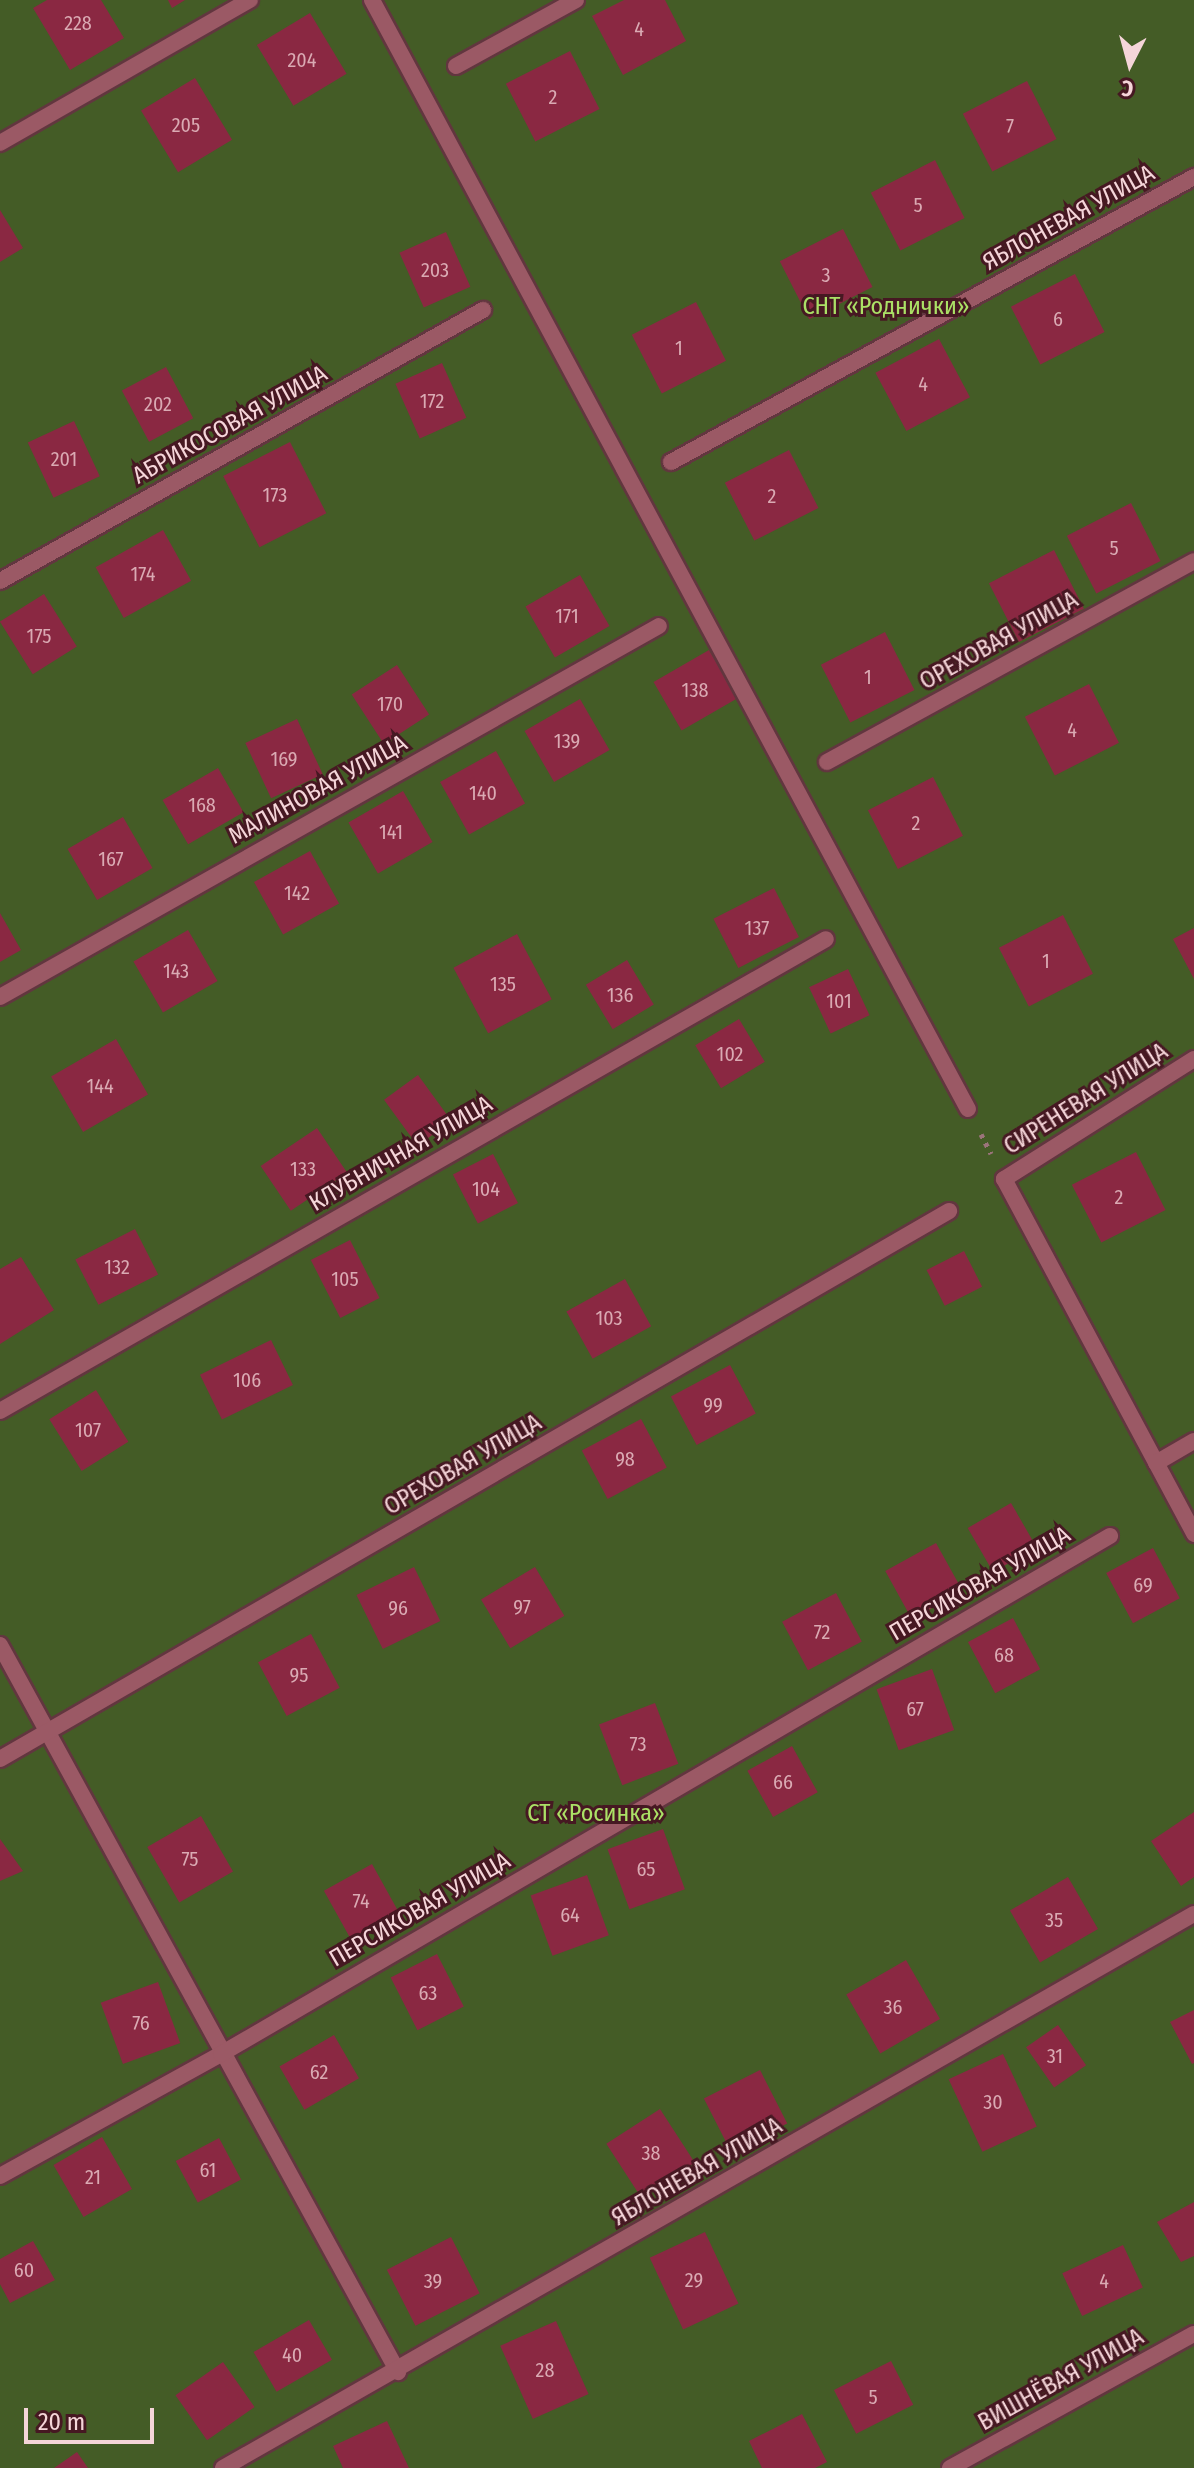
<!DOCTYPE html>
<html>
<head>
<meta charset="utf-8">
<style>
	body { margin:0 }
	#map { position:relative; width:1194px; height:2468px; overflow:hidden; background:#461822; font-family:"Fira Sans Condensed",sans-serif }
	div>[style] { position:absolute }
	.green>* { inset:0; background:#445c26; transform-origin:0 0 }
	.building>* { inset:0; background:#8a2842; transform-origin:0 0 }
	.path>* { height:5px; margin-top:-2.5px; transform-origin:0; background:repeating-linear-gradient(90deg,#9b747b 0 4px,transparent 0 10px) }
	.roads { filter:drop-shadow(2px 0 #62363f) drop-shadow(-2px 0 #62363f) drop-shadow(0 2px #62363f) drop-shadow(0 -2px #62363f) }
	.minor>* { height:16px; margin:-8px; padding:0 8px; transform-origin:8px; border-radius:8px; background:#9b5965 }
	.tertiary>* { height:16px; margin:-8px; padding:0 8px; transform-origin:8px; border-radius:8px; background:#9b5965 }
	span { translate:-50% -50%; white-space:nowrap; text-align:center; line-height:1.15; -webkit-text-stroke:6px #461822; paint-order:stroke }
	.number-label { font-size:20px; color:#daaab3 }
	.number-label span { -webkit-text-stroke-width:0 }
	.street-label { font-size:24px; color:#f5d5d9 }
	.park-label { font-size:24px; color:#abe166 }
	.north { position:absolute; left:1090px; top:24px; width:80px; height:80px; -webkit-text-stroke:6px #461822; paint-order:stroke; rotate:186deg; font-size:22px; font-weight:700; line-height:32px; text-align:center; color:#f5d5d9 }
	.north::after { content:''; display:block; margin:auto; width:28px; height:36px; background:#f5d5d9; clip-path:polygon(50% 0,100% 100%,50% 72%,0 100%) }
	.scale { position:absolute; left:24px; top:2408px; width:130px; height:36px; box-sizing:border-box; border:4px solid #f5d5d9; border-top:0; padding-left:10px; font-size:24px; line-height:28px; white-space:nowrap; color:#f5d5d9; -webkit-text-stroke:6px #461822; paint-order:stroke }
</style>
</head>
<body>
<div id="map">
	<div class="green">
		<i style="left:0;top:0;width:1194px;height:2468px"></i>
	</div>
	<div class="building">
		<i style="clip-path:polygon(47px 0,101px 0,124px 38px,70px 70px,33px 8px)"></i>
		<i style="clip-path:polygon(168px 0,185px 0,172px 8px)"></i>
		<i style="clip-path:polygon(624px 0,665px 0,686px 41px,623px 75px,592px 16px)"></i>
		<i style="left:310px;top:13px;width:71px;height:62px;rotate:59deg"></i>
		<i style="left:570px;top:51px;width:65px;height:72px;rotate:63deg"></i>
		<i style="left:195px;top:78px;width:72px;height:63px;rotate:59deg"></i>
		<i style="left:1027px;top:81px;width:65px;height:72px;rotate:63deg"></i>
		<i style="left:935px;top:160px;width:65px;height:72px;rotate:63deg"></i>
		<i style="clip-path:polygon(0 210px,23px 248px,0 262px)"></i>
		<i style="left:843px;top:229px;width:65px;height:71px;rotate:63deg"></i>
		<i style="left:446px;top:232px;width:60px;height:51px;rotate:66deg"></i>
		<i style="left:1075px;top:274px;width:65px;height:72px;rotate:63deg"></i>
		<i style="left:696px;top:302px;width:66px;height:72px;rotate:63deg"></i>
		<i style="left:939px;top:339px;width:66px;height:72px;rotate:62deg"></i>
		<i style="left:442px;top:363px;width:60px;height:51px;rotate:66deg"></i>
		<i style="left:166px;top:367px;width:58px;height:50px;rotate:62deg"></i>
		<i style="left:74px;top:421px;width:61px;height:51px;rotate:65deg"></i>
		<i style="left:290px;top:442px;width:80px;height:75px;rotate:63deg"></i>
		<i style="left:789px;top:450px;width:65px;height:72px;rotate:63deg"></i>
		<i style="left:1131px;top:503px;width:65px;height:72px;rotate:63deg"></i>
		<i style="left:163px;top:530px;width:58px;height:77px;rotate:61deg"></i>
		<i style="left:1054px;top:550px;width:66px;height:73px;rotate:63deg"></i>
		<i style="left:580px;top:575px;width:59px;height:63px;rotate:60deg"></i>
		<i style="left:44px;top:594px;width:62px;height:52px;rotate:58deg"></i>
		<i style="left:885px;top:632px;width:65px;height:72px;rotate:63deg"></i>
		<i style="left:709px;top:650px;width:56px;height:64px;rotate:60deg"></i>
		<i style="left:397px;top:665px;width:59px;height:54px;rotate:57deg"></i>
		<i style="left:1089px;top:684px;width:66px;height:72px;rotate:63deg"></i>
		<i style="left:580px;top:699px;width:59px;height:64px;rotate:60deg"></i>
		<i style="left:297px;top:719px;width:61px;height:57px;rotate:65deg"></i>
		<i style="left:496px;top:751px;width:60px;height:64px;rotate:61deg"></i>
		<i style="left:218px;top:768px;width:51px;height:64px;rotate:60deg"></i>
		<i style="left:933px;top:777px;width:66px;height:73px;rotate:63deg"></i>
		<i style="left:403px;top:791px;width:59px;height:63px;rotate:60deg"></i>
		<i style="left:123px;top:817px;width:59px;height:64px;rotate:60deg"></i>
		<i style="left:310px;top:851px;width:60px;height:64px;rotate:61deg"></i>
		<i style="left:774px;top:888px;width:55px;height:68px;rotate:63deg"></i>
		<i style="clip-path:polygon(0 913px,21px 950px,0 962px)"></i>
		<i style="left:1063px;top:915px;width:66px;height:72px;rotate:63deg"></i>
		<i style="clip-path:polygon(1194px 928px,1194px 979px,1173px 939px)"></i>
		<i style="left:188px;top:930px;width:59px;height:63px;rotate:60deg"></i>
		<i style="left:517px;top:934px;width:74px;height:72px;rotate:62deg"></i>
		<i style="left:627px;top:960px;width:52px;height:48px;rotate:59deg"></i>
		<i style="left:848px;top:969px;width:51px;height:43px;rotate:65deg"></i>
		<i style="left:739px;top:1019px;width:50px;height:51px;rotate:59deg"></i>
		<i style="left:116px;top:1039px;width:64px;height:75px;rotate:60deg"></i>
		<i style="left:418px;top:1075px;width:57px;height:42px;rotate:54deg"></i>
		<i style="left:317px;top:1128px;width:54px;height:68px;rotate:56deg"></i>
		<i style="left:1136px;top:1152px;width:65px;height:72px;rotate:63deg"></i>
		<i style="left:493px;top:1154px;width:55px;height:45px;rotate:63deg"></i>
		<i style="left:135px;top:1229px;width:51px;height:67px;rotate:63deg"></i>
		<i style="left:350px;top:1240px;width:65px;height:44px;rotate:63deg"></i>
		<i style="left:964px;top:1251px;width:40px;height:42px;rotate:63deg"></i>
		<i style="clip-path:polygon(21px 1257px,54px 1310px,0 1344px,0 1269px)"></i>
		<i style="left:625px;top:1279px;width:54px;height:67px;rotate:61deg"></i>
		<i style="left:271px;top:1340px;width:50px;height:79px;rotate:64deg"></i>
		<i style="left:730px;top:1365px;width:55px;height:67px;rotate:62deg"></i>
		<i style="left:96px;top:1390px;width:61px;height:55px;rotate:58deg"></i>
		<i style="left:641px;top:1419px;width:55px;height:67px;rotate:62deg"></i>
		<i style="left:1011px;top:1503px;width:51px;height:50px;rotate:60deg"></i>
		<i style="left:936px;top:1543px;width:55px;height:58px;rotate:61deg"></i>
		<i style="left:1153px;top:1548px;width:57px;height:53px;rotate:62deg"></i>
		<i style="left:414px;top:1567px;width:60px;height:64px;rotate:64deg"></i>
		<i style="left:535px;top:1567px;width:57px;height:63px;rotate:59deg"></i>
		<i style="left:836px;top:1593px;width:55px;height:61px;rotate:62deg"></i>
		<i style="left:1013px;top:1618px;width:58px;height:51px;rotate:62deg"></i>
		<i style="left:311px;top:1634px;width:61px;height:60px;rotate:62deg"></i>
		<i style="left:932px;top:1669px;width:65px;height:59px;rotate:70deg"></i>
		<i style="left:655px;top:1703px;width:65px;height:60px;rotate:69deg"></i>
		<i style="left:792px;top:1746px;width:53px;height:51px;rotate:61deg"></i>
		<i style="clip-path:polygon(1194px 1812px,1194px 1877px,1181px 1886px,1151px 1841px)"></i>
		<i style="left:201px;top:1816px;width:64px;height:62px;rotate:60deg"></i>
		<i style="left:663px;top:1829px;width:64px;height:59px;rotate:70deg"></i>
		<i style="clip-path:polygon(0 1839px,23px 1871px,0 1881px)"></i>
		<i style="left:372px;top:1864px;width:55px;height:55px;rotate:61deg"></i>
		<i style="left:587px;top:1875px;width:64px;height:60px;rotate:70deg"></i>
		<i style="left:1068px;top:1877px;width:60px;height:67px;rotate:60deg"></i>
		<i style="left:437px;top:1954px;width:59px;height:52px;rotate:63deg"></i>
		<i style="left:906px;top:1960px;width:68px;height:69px;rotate:60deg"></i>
		<i style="left:158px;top:1982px;width:65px;height:61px;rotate:70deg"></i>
		<i style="clip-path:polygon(1194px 2010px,1194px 2063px,1192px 2064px,1170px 2022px)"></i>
		<i style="left:1058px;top:2025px;width:49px;height:39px;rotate:55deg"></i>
		<i style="left:334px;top:2035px;width:50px;height:63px;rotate:60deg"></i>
		<i style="left:1003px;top:2054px;width:80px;height:60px;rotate:65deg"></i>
		<i style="left:760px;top:2070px;width:60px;height:63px;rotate:63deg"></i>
		<i style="left:660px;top:2109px;width:64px;height:64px;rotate:57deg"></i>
		<i style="left:102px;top:2137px;width:60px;height:56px;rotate:60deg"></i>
		<i style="left:219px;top:2138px;width:47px;height:49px;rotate:62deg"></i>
		<i style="clip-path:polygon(1194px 2202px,1194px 2256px,1181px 2262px,1157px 2222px)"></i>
		<i style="left:705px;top:2232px;width:79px;height:61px;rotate:65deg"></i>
		<i style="left:451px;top:2237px;width:63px;height:72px;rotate:63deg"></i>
		<i style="clip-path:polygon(33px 2241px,55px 2280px,10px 2303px,0 2284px,0 2259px)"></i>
		<i style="left:1123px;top:2245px;width:47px;height:67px;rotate:65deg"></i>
		<i style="left:309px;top:2320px;width:46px;height:64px;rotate:60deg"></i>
		<i style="left:556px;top:2321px;width:80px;height:61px;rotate:66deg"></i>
		<i style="left:891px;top:2361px;width:49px;height:64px;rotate:63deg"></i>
		<i style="left:223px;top:2362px;width:55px;height:58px;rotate:55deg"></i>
		<i style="clip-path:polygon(802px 2414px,827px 2462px,815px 2468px,762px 2468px,749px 2441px)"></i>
		<i style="clip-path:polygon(387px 2421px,409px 2468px,343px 2468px,333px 2446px)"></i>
		<i style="clip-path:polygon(77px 2452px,88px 2468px,54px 2468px)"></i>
	</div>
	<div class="path">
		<i style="left:981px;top:1134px;width:22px;rotate:63deg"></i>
	</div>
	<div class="roads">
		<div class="minor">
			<i style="left:372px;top:0;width:1259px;rotate:61.75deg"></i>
			<i style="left:456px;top:66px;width:137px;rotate:-28.8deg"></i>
			<i style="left:0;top:143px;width:288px;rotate:-29.8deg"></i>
			<i style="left:671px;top:462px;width:596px;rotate:-28.59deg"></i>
			<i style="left:0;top:581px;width:554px;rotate:-29.3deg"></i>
			<i style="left:827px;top:762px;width:418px;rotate:-28.7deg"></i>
			<i style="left:0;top:997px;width:756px;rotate:-29.38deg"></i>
			<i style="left:1194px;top:1059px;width:225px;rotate:147.7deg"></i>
			<i style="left:1004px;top:1179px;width:403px;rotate:61.8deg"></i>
			<i style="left:0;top:1411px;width:951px;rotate:-29.74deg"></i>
			<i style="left:1156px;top:1463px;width:44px;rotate:-30.1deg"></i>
			<i style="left:0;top:1645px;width:829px;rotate:61.3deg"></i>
			<i style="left:0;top:1759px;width:1096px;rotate:-30deg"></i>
			<i style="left:0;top:2176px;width:252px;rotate:-28.9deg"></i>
			<i style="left:221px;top:2054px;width:1029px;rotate:-30.23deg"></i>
			<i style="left:223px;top:2468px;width:1118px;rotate:-29.71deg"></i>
		</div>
		<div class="tertiary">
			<i style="left:950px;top:2468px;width:278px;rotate:-28.8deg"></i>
		</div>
	</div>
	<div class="number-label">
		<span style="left:78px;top:23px">228</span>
		<span style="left:639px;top:29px">4</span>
		<span style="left:302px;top:60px">204</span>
		<span style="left:553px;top:97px">2</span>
		<span style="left:186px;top:125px">205</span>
		<span style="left:1010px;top:126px">7</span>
		<span style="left:918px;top:205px">5</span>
		<span style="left:435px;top:270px">203</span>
		<span style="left:826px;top:275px">3</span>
		<span style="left:1058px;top:319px">6</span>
		<span style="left:679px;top:348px">1</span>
		<span style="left:923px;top:384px">4</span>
		<span style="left:432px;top:401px">172</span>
		<span style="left:158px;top:404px">202</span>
		<span style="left:64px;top:459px">201</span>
		<span style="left:275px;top:495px">173</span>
		<span style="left:772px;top:496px">2</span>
		<span style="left:1114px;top:548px">5</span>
		<span style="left:143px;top:574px">174</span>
		<span style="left:567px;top:616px">171</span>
		<span style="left:39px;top:636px">175</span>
		<span style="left:868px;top:677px">1</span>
		<span style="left:695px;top:690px">138</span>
		<span style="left:390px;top:704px">170</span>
		<span style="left:1072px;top:730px">4</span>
		<span style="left:567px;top:741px">139</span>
		<span style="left:284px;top:759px">169</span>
		<span style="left:483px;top:793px">140</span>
		<span style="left:202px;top:805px">168</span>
		<span style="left:916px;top:823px">2</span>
		<span style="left:391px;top:832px">141</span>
		<span style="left:111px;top:859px">167</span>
		<span style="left:297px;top:893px">142</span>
		<span style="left:757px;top:928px">137</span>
		<span style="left:1046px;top:961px">1</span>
		<span style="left:176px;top:971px">143</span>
		<span style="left:503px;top:984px">135</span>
		<span style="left:620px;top:995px">136</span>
		<span style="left:839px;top:1001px">101</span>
		<span style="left:730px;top:1054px">102</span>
		<span style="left:100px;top:1086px">144</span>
		<span style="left:303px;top:1169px">133</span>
		<span style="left:486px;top:1189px">104</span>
		<span style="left:1119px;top:1197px">2</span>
		<span style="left:117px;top:1267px">132</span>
		<span style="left:345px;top:1279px">105</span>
		<span style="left:609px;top:1318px">103</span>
		<span style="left:247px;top:1380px">106</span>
		<span style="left:713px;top:1405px">99</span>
		<span style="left:88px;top:1430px">107</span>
		<span style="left:625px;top:1459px">98</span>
		<span style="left:1143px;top:1585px">69</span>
		<span style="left:522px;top:1607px">97</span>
		<span style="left:398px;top:1608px">96</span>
		<span style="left:822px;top:1632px">72</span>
		<span style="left:1004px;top:1655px">68</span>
		<span style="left:299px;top:1675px">95</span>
		<span style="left:915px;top:1709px">67</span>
		<span style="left:638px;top:1744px">73</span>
		<span style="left:783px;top:1782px">66</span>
		<span style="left:190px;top:1859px">75</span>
		<span style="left:646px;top:1869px">65</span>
		<span style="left:361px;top:1901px">74</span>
		<span style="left:570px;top:1915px">64</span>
		<span style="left:1054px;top:1920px">35</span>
		<span style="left:428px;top:1993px">63</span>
		<span style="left:893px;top:2007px">36</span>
		<span style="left:141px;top:2023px">76</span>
		<span style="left:1055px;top:2056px">31</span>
		<span style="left:319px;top:2072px">62</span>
		<span style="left:993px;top:2102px">30</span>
		<span style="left:651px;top:2153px">38</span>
		<span style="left:208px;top:2170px">61</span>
		<span style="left:93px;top:2177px">21</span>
		<span style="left:24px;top:2270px">60</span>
		<span style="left:694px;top:2280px">29</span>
		<span style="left:433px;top:2281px">39</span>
		<span style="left:1104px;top:2281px">4</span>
		<span style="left:292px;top:2355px">40</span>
		<span style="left:545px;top:2370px">28</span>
		<span style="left:873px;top:2397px">5</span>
	</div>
	<div class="street-label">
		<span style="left:1069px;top:218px;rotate:-29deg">ЯБЛОНЕВАЯ УЛИЦА</span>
		<span style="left:230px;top:425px;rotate:-29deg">АБРИКОСОВАЯ УЛИЦА</span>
		<span style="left:999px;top:641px;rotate:-29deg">ОРЕХОВАЯ УЛИЦА</span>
		<span style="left:318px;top:790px;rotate:-29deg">МАЛИНОВАЯ УЛИЦА</span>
		<span style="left:1086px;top:1099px;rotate:-32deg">СИРЕНЕВАЯ УЛИЦА</span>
		<span style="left:401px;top:1154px;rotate:-30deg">КЛУБНИЧНАЯ УЛИЦА</span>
		<span style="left:463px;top:1465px;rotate:-30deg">ОРЕХОВАЯ УЛИЦА</span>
		<span style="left:980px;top:1584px;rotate:-30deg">ПЕРСИКОВАЯ УЛИЦА</span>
		<span style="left:420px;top:1910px;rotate:-30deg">ПЕРСИКОВАЯ УЛИЦА</span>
		<span style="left:697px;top:2172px;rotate:-30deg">ЯБЛОНЕВАЯ УЛИЦА</span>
		<span style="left:1061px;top:2380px;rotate:-29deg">ВИШНЁВАЯ УЛИЦА</span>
	</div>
	<div class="park-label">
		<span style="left:886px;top:307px">СНТ «Роднички»</span>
		<span style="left:596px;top:1814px">СТ «Росинка»</span>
	</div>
	<div class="north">С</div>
	<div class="scale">20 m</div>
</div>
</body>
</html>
